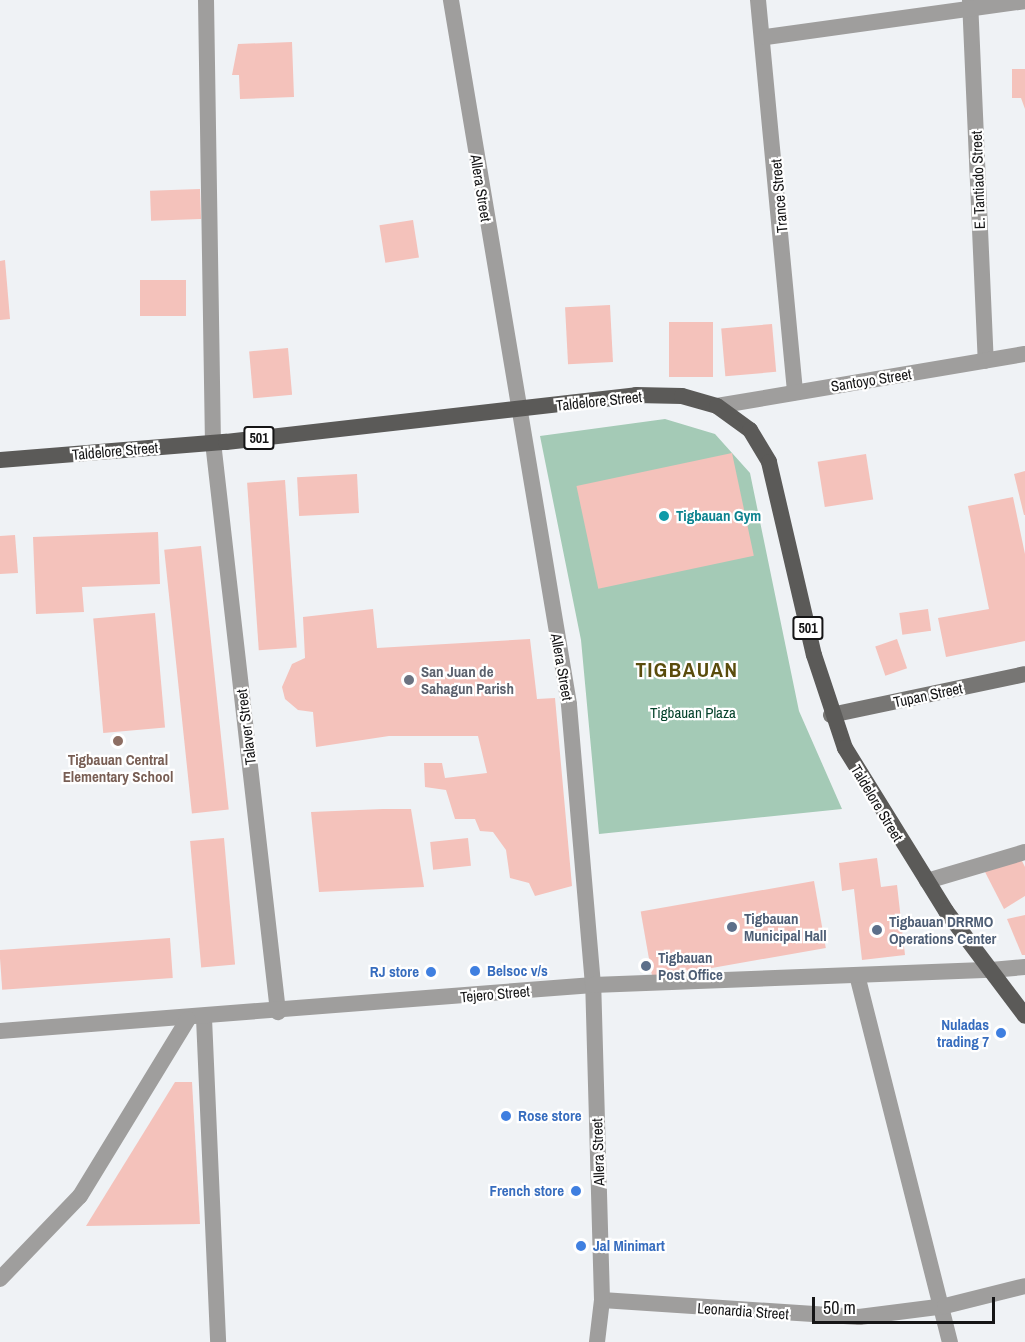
<!DOCTYPE html>
<html>
<head>
<meta charset="utf-8">
<style>
	body { margin:0 }
	#map { position:relative; width:1025px; height:1342px; overflow:hidden; background:#eff2f5; font-family:"Archivo Narrow",sans-serif }
	div>[style] { position:absolute }
	.green>* { inset:0; background:#a4cab6 }
	.building>* { inset:0; background:#f4c2bb; transform-origin:0 0 }
	.minor>* { height:16px; margin:-8px; padding:0 8px; transform-origin:8px; border-radius:8px; background:#9f9e9d }
	.tertiary>* { height:16px; margin:-8px; padding:0 8px; transform-origin:8px; border-radius:8px; background:#9f9e9d }
	.secondary>* { height:16px; margin:-8px; padding:0 8px; transform-origin:8px; border-radius:8px; background:#777674 }
	.primary>* { height:16px; margin:-8px; padding:0 8px; transform-origin:8px; border-radius:8px; background:#5b5a58 }
	.dots>* { width:16px; height:16px; translate:-50% -50%; box-sizing:border-box; border:3px solid #fff; border-radius:50% }
	span { translate:-50% -50%; white-space:nowrap; text-align:center; line-height:1.15; -webkit-text-stroke:4.5px #fff; paint-order:stroke }
	.shield-label span { padding:2px 4px; background:#fff; border:2px solid; border-radius:4px; -webkit-text-stroke-width:0 }
	.shield-label { font-size:14px; color:#151516; font-weight:700 }
	.street-label { font-size:15px; color:#151516 }
	.culture-label { font-size:15px; color:#0d838f; font-weight:700 }
	.left { translate:0 -50%; text-align:left }
	.worship-label { font-size:15px; color:#5b616d; font-weight:700 }
	.park-label { font-size:15px; color:#05422b }
	.education-label { font-size:15px; color:#785e54; font-weight:700 }
	.service-label { font-size:15px; color:#4e5e75; font-weight:700 }
	.shop-label { font-size:15px; color:#366cbe; font-weight:700 }
	.right { translate:-100% -50%; text-align:right }
	.district-label { font-size:21px; color:#5a4c0c; font-weight:700; letter-spacing:1.5px }
	.scale { position:absolute; left:812px; top:1297px; width:183px; height:27px; box-sizing:border-box; border:3px solid #151516; border-top:0; padding-left:8px; font-size:18px; line-height:21px; white-space:nowrap; color:#151516; -webkit-text-stroke:4px #fff; paint-order:stroke }
</style>
</head>
<body>
<div id="map">
	<div class="green">
		<i style="clip-path:polygon(665px 419px,715px 434px,750px 473px,799px 711px,842px 809px,599px 834px,581px 640px,540px 436px)"></i>
	</div>
	<div class="building">
		<i style="clip-path:polygon(292px 42px,294px 97px,240px 99px,239px 75px,232px 75px,238px 44px)"></i>
		<i style="clip-path:polygon(1012px 69px,1025px 69px,1025px 109px,1021px 98px,1012px 98px)"></i>
		<i style="left:200px;top:189px;width:30px;height:50px;rotate:88deg"></i>
		<i style="left:413px;top:220px;width:38px;height:34px;rotate:81deg"></i>
		<i style="clip-path:polygon(5px 260px,10px 319px,0 320px,0 261px)"></i>
		<i style="left:140px;top:280px;width:46px;height:36px"></i>
		<i style="left:610px;top:305px;width:57px;height:45px;rotate:87deg"></i>
		<i style="left:669px;top:322px;width:44px;height:55px"></i>
		<i style="left:772px;top:324px;width:48px;height:51px;rotate:85deg"></i>
		<i style="left:288px;top:348px;width:47px;height:39px;rotate:85deg"></i>
		<i style="left:732px;top:453px;width:105px;height:159px;rotate:78deg"></i>
		<i style="left:866px;top:454px;width:46px;height:49px;rotate:81deg"></i>
		<i style="clip-path:polygon(1025px 471px,1025px 515px,1024px 515px,1014px 474px)"></i>
		<i style="left:357px;top:474px;width:39px;height:60px;rotate:87deg"></i>
		<i style="left:285px;top:480px;width:168px;height:38px;rotate:86deg"></i>
		<i style="clip-path:polygon(1013px 497px,1025px 554px,1025px 641px,946px 657px,938px 618px,989px 609px,968px 506px)"></i>
		<i style="clip-path:polygon(158px 532px,160px 584px,82px 587px,84px 612px,36px 614px,33px 537px)"></i>
		<i style="clip-path:polygon(15px 535px,18px 573px,0 574px,0 536px)"></i>
		<i style="left:201px;top:546px;width:265px;height:37px;rotate:84deg"></i>
		<i style="clip-path:polygon(373px 609px,377px 648px,530px 639px,537px 699px,555px 698px,572px 886px,535px 896px,529px 883px,510px 878px,506px 850px,493px 832px,480px 831px,475px 819px,455px 819px,446px 790px,425px 787px,424px 763px,442px 763px,445px 778px,487px 773px,478px 736px,389px 736px,316px 747px,313px 712px,298px 710px,285px 699px,282px 687px,292px 664px,305px 658px,303px 617px)"></i>
		<i style="left:928px;top:609px;width:22px;height:29px;rotate:82deg"></i>
		<i style="left:155px;top:613px;width:115px;height:62px;rotate:85deg"></i>
		<i style="left:897px;top:639px;width:31px;height:23px;rotate:71deg"></i>
		<i style="clip-path:polygon(383px 809px,411px 809px,424px 887px,319px 892px,311px 812px)"></i>
		<i style="left:224px;top:838px;width:127px;height:34px;rotate:85deg"></i>
		<i style="left:468px;top:838px;width:28px;height:38px;rotate:84deg"></i>
		<i style="clip-path:polygon(1018px 853px,1025px 867px,1025px 896px,1004px 909px,984px 870px)"></i>
		<i style="clip-path:polygon(877px 858px,881px 887px,897px 885px,905px 955px,862px 960px,854px 889px,842px 891px,839px 863px)"></i>
		<i style="left:814px;top:881px;width:68px;height:176px;rotate:80deg"></i>
		<i style="clip-path:polygon(1025px 915px,1025px 955px,1022px 955px,1007px 919px)"></i>
		<i style="left:170px;top:938px;width:40px;height:171px;rotate:86deg"></i>
		<i style="clip-path:polygon(175px 1082px,192px 1082px,200px 1224px,86px 1226px)"></i>
	</div>
	<div class="minor">
		<i style="left:206px;top:0;width:442px;rotate:89.1deg"></i>
		<i style="left:213px;top:442px;width:574px;rotate:83.49deg"></i>
		<i style="left:758px;top:0;width:394px;rotate:84.6deg"></i>
		<i style="left:970px;top:0;width:361px;rotate:87.5deg"></i>
		<i style="left:766px;top:37px;width:261px;rotate:-7.9deg"></i>
		<i style="left:717px;top:406px;width:312px;rotate:-9.6deg"></i>
		<i style="left:927px;top:881px;width:102px;rotate:-16.5deg"></i>
		<i style="left:991px;top:970px;width:34px;rotate:-5deg"></i>
		<i style="left:857px;top:975px;width:379px;rotate:75.8deg"></i>
		<i style="left:204px;top:1018px;width:324px;rotate:87.5deg"></i>
		<i style="left:0;top:1031px;width:595px;rotate:-4.44deg"></i>
		<i style="left:593px;top:985px;width:282px;rotate:-94.9deg"></i>
		<i style="left:569px;top:704px;width:714px;rotate:-99.52deg"></i>
		<i style="left:0;top:1279px;width:115px;rotate:-46.1deg"></i>
		<i style="left:80px;top:1196px;width:207px;rotate:-58.6deg"></i>
		<i style="left:602px;top:1300px;width:258px;rotate:3.8deg"></i>
		<i style="left:859px;top:1317px;width:87px;rotate:-7.3deg"></i>
		<i style="left:945px;top:1306px;width:82px;rotate:-14deg"></i>
	</div>
	<div class="tertiary">
		<i style="left:597px;top:1342px;width:42px;rotate:-83.2deg"></i>
		<i style="left:602px;top:1300px;width:315px;rotate:-91.6deg"></i>
		<i style="left:593px;top:985px;width:398px;rotate:-2.2deg"></i>
	</div>
	<div class="secondary">
		<i style="left:831px;top:715px;width:198px;rotate:-11.9deg"></i>
	</div>
	<div class="primary">
		<i style="left:0;top:460px;width:227px;rotate:-4.6deg"></i>
		<i style="left:226px;top:442px;width:413px;rotate:-6.5deg"></i>
		<i style="left:636px;top:395px;width:46px;rotate:1.2deg"></i>
		<i style="left:682px;top:396px;width:36px;rotate:16deg"></i>
		<i style="left:717px;top:406px;width:41px;rotate:36deg"></i>
		<i style="left:750px;top:430px;width:37px;rotate:59deg"></i>
		<i style="left:769px;top:462px;width:198px;rotate:76.9deg"></i>
		<i style="left:814px;top:655px;width:98px;rotate:71.6deg"></i>
		<i style="left:845px;top:748px;width:192px;rotate:58.2deg"></i>
		<i style="left:946px;top:911px;width:131px;rotate:53deg"></i>
	</div>
	<div class="dots">
		<i style="left:664px;top:516px;background:#0f9aa8"></i>
		<i style="left:409px;top:680px;background:#6b7280"></i>
		<i style="left:118px;top:741px;background:#8d6e63"></i>
		<i style="left:732px;top:927px;background:#5c6f8a"></i>
		<i style="left:877px;top:930px;background:#5c6f8a"></i>
		<i style="left:646px;top:966px;background:#5c6f8a"></i>
		<i style="left:475px;top:971px;background:#3f7fe0"></i>
		<i style="left:431px;top:972px;background:#3f7fe0"></i>
		<i style="left:1001px;top:1033px;background:#3f7fe0"></i>
		<i style="left:506px;top:1116px;background:#3f7fe0"></i>
		<i style="left:576px;top:1191px;background:#3f7fe0"></i>
		<i style="left:581px;top:1246px;background:#3f7fe0"></i>
	</div>
	<div class="shield-label">
		<span style="left:259px;top:438px">501</span>
		<span style="left:808px;top:628px">501</span>
	</div>
	<div class="street-label">
		<span style="left:978px;top:180px;rotate:-92deg">E. Tantiado Street</span>
		<span style="left:481px;top:188px;rotate:81deg">Allera Street</span>
		<span style="left:779px;top:196px;rotate:-95deg">Trance Street</span>
		<span style="left:871px;top:380px;rotate:-9deg">Santoyo Street</span>
		<span style="left:599px;top:401px;rotate:-6deg">Taldelore Street</span>
		<span style="left:115px;top:451px;rotate:-5deg">Taldelore Street</span>
		<span style="left:562px;top:667px;rotate:80deg">Allera Street</span>
		<span style="left:928px;top:695px;rotate:-12deg">Tupan Street</span>
		<span style="left:246px;top:727px;rotate:-97deg">Talaver Street</span>
		<span style="left:877px;top:803px;rotate:59deg">Taldelore Street</span>
		<span style="left:495px;top:994px;rotate:-5deg">Tejero Street</span>
		<span style="left:598px;top:1152px;rotate:-92deg">Allera Street</span>
		<span style="left:743px;top:1311px;rotate:4deg">Leonardia Street</span>
	</div>
	<div class="culture-label">
		<span class="left" style="left:676px;top:516px">Tigbauan Gym</span>
	</div>
	<div class="worship-label">
		<span class="left" style="left:421px;top:680px">San Juan de<br>Sahagun Parish</span>
	</div>
	<div class="park-label">
		<span style="left:693px;top:713px">Tigbauan Plaza</span>
	</div>
	<div class="education-label">
		<span style="left:118px;top:768px">Tigbauan Central<br>Elementary School</span>
	</div>
	<div class="service-label">
		<span class="left" style="left:744px;top:927px">Tigbauan<br>Municipal Hall</span>
		<span class="left" style="left:889px;top:930px">Tigbauan DRRMO<br>Operations Center</span>
		<span class="left" style="left:658px;top:966px">Tigbauan<br>Post Office</span>
	</div>
	<div class="shop-label">
		<span class="left" style="left:487px;top:971px">Belsoc v/s</span>
		<span class="right" style="left:419px;top:972px">RJ store</span>
		<span class="right" style="left:989px;top:1033px">Nuladas<br>trading 7</span>
		<span class="left" style="left:518px;top:1116px">Rose store</span>
		<span class="right" style="left:564px;top:1191px">French store</span>
		<span class="left" style="left:593px;top:1246px">Jal Minimart</span>
	</div>
	<div class="district-label">
		<span style="left:687px;top:670px">TIGBAUAN</span>
	</div>
	<div class="scale">50 m</div>
</div>
</body>
</html>
